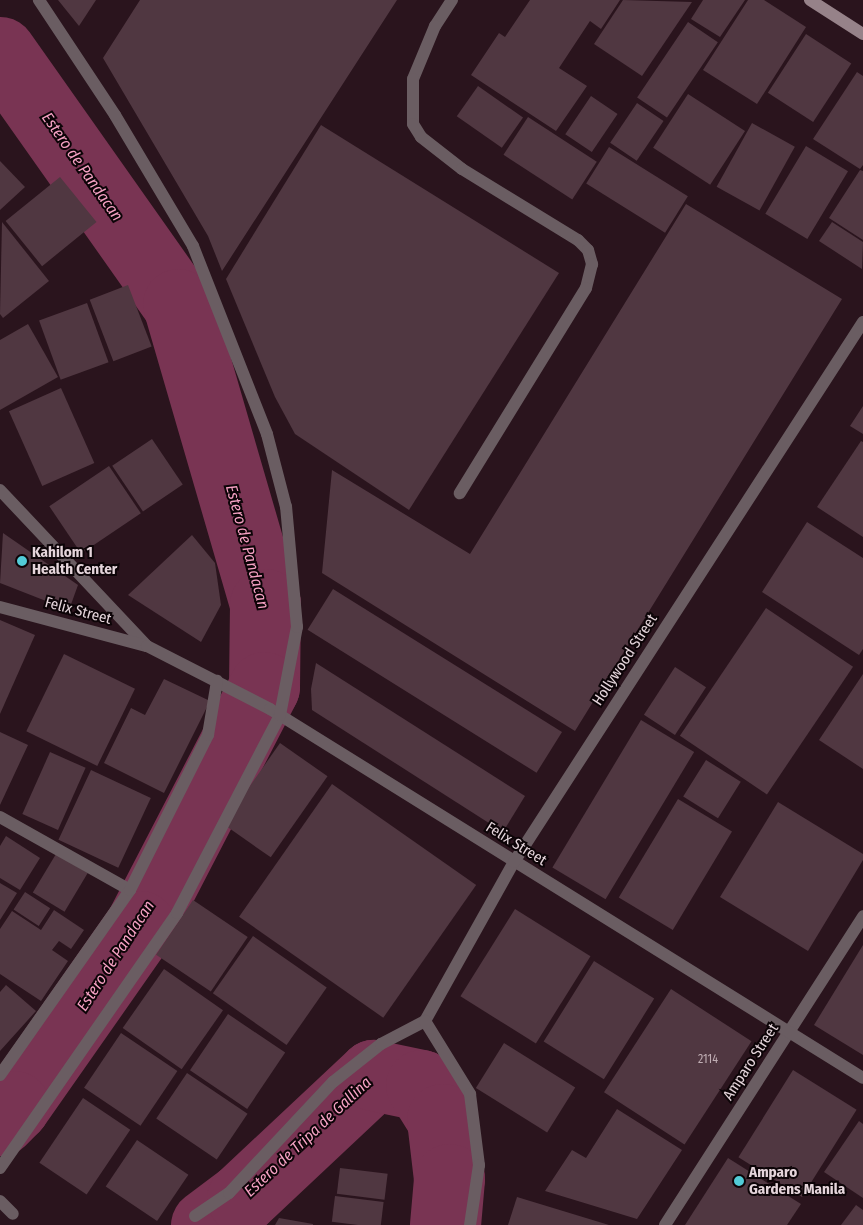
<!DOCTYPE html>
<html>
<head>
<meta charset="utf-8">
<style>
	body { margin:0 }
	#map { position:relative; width:863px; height:1225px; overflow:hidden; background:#2a141d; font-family:"Fira Sans Condensed",sans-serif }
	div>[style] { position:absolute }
	.river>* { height:71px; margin:-35.5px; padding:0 35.5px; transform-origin:35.5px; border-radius:35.5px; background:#793453 }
	.building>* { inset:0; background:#503741; transform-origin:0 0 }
	.lane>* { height:12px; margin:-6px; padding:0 6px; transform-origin:6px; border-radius:6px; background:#6a5d62 }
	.street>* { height:12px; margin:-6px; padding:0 6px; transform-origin:6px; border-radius:6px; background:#6a5d62 }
	.secondary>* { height:12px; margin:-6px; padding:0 6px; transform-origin:6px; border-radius:6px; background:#968289 }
	.dots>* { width:14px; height:14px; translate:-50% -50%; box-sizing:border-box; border:2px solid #0c0407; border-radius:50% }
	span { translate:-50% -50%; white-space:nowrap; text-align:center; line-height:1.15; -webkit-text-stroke:4px #0c0407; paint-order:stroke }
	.number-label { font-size:12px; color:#c0aeb4 }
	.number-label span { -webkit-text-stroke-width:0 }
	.poi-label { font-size:15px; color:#e5d5db; font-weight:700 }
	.left { translate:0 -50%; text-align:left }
	.street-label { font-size:15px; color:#e5d5db }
	.water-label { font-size:16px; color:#f5a1c3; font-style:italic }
</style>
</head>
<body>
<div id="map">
	<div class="river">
		<i style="left:0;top:52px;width:309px;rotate:54.8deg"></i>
		<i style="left:178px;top:304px;width:312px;rotate:73.8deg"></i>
		<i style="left:265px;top:604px;width:83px;rotate:90.7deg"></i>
		<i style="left:264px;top:687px;width:269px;rotate:117.4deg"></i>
		<i style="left:140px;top:926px;width:220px;rotate:125deg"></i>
		<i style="left:14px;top:1106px;width:20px;rotate:135deg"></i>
		<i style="left:206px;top:1225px;width:45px;rotate:-36.9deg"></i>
		<i style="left:242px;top:1198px;width:180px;rotate:-43.2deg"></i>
		<i style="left:373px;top:1075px;width:49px;rotate:11.8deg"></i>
		<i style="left:421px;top:1085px;width:40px;rotate:58deg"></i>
		<i style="left:442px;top:1119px;width:60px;rotate:83.3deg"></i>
		<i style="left:449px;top:1179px;width:46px;rotate:95deg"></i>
	</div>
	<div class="building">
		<i style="clip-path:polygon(58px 0,96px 0,79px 26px)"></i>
		<i style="clip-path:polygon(140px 0,397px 0,222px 271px,208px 236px,103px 58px)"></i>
		<i style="clip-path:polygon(530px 0,620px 0,601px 29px,590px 21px,559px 68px,587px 86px,556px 131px,471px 75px,499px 33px,505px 37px)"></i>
		<i style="clip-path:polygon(623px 0,692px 2px,642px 76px,594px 44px)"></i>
		<i style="clip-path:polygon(703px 0,745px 0,720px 37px,691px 19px)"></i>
		<i style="clip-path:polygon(748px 0,764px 0,806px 27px,757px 104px,703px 70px)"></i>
		<i style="left:688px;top:22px;width:36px;height:91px;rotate:34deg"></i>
		<i style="left:806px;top:34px;width:54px;height:70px;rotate:33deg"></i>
		<i style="clip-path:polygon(857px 72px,863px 76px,863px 165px,860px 169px,813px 139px)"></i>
		<i style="left:478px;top:86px;width:55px;height:37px;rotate:35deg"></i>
		<i style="left:688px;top:94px;width:68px;height:64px;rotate:33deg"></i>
		<i style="left:591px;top:96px;width:32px;height:46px;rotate:34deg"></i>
		<i style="left:637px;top:103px;width:32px;height:48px;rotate:34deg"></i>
		<i style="left:528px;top:117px;width:82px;height:45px;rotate:33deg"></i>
		<i style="left:752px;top:123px;width:49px;height:73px;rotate:29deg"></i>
		<i style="clip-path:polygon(321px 125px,559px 273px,409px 510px,295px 434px,275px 397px,226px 279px)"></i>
		<i style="left:806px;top:146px;width:49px;height:79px;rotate:31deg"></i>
		<i style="left:609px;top:147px;width:93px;height:43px;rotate:32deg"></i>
		<i style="clip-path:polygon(0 161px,25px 187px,0 210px)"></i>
		<i style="clip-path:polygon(860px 170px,863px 171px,863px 240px,829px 218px)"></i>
		<i style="left:60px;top:177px;width:58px;height:70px;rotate:51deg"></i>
		<i style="clip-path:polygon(686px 204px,842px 299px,575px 731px,322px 573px,332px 470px,470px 554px)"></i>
		<i style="clip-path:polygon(2px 222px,49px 281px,3px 318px,0 314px)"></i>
		<i style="clip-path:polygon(832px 222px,863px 242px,862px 269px,819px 241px)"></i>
		<i style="left:128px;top:285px;width:66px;height:41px;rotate:69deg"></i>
		<i style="left:87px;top:303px;width:63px;height:51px;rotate:70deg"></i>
		<i style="clip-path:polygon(28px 324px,58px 377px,0 410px,0 340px)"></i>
		<i style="left:61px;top:388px;width:82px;height:57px;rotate:66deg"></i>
		<i style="clip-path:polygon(863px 406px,863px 434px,850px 426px)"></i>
		<i style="left:152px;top:439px;width:55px;height:48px;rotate:56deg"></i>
		<i style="clip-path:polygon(861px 441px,863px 442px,863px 537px,817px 507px)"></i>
		<i style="left:109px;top:466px;width:57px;height:72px;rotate:56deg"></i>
		<i style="clip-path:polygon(807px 522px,863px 558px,863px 649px,859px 655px,762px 592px)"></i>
		<i style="clip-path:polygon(3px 533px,78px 585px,69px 610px,0 583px)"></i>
		<i style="clip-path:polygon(192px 535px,215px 563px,221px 605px,201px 642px,128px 595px)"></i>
		<i style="left:333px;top:589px;width:270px;height:48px;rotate:32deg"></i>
		<i style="left:766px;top:608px;width:105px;height:154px;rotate:34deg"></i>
		<i style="clip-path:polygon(0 620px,35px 635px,0 714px)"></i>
		<i style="left:64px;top:654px;width:79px;height:86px;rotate:26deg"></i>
		<i style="clip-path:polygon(316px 663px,525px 796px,503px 832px,312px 710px,311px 689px)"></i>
		<i style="left:675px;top:667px;width:37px;height:57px;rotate:33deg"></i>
		<i style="clip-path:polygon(863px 674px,863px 769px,819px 740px)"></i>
		<i style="clip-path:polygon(164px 679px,210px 701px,164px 793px,104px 763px,131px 708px,145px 715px)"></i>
		<i style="left:641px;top:720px;width:62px;height:172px;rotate:31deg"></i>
		<i style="clip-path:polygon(0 732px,28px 745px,0 805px)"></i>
		<i style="left:280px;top:743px;width:58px;height:99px;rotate:35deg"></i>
		<i style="left:50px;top:752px;width:39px;height:68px;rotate:24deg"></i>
		<i style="left:706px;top:760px;width:41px;height:43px;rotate:32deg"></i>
		<i style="left:91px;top:770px;width:66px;height:77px;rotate:25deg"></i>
		<i style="left:332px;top:784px;width:176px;height:162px;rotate:35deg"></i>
		<i style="left:678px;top:799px;width:63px;height:115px;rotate:31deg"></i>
		<i style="clip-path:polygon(778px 802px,863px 854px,863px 860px,808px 951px,720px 897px)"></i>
		<i style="clip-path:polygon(6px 836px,40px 858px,20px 890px,0 878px,0 846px)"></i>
		<i style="left:56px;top:854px;width:37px;height:45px;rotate:31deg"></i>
		<i style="clip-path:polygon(0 883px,17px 893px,0 920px)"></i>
		<i style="left:25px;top:892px;width:30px;height:21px;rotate:33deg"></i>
		<i style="left:193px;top:900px;width:66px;height:66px;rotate:34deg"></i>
		<i style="left:515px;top:909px;width:89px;height:103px;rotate:32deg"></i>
		<i style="clip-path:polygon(54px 910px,84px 930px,71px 949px,59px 941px,52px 950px,68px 961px,41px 1001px,0 974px,0 929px,12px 911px,41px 930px)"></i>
		<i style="left:253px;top:936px;width:90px;height:70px;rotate:35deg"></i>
		<i style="clip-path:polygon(863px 945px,863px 1055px,814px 1025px)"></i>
		<i style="left:594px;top:961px;width:71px;height:95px;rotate:32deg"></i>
		<i style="left:164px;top:969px;width:72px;height:72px;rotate:35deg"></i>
		<i style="clip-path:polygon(6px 985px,36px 1011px,0 1051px,0 992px)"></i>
		<i style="left:671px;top:989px;width:96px;height:123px;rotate:33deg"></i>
		<i style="left:228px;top:1014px;width:69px;height:68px;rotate:34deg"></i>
		<i style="left:121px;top:1033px;width:68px;height:66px;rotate:34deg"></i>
		<i style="left:504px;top:1043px;width:84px;height:53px;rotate:32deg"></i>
		<i style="left:793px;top:1070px;width:75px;height:103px;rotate:32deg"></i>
		<i style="left:187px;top:1073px;width:73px;height:55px;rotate:34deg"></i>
		<i style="left:83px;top:1098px;width:57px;height:78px;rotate:34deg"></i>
		<i style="clip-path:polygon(617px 1109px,682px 1150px,637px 1219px,545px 1191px,572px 1150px,586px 1158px)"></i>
		<i style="clip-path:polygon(859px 1121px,863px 1124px,863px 1198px,824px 1172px)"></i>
		<i style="left:137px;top:1140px;width:62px;height:56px;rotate:34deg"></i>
		<i style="clip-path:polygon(728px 1158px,801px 1204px,787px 1225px,685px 1225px)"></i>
		<i style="left:340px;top:1168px;width:48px;height:26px;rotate:7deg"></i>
		<i style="left:335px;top:1196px;width:49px;height:26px;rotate:7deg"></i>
		<i style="clip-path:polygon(517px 1197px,609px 1225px,508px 1225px)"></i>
		<i style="clip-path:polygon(856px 1205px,863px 1210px,863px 1225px,841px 1225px)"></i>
		<i style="clip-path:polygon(279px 1218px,313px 1224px,313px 1225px,275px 1225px)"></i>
	</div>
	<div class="lane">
		<i style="left:452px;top:0;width:31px;rotate:123deg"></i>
		<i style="left:435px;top:26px;width:57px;rotate:112.5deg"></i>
		<i style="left:413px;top:79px;width:45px;rotate:90deg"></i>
		<i style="left:413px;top:124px;width:15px;rotate:58deg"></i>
		<i style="left:421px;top:137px;width:52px;rotate:38deg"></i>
		<i style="left:462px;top:169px;width:136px;rotate:31.5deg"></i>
		<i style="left:578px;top:240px;width:14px;rotate:45deg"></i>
		<i style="left:588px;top:250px;width:15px;rotate:74deg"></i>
		<i style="left:592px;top:264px;width:25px;rotate:104deg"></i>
		<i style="left:586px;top:288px;width:241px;rotate:121.6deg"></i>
		<i style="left:665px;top:1225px;width:367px;rotate:-57.3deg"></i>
	</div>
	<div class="street">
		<i style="left:0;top:490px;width:214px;rotate:46.7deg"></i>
		<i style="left:0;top:607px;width:152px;rotate:14.9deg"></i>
		<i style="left:147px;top:646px;width:138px;rotate:27.1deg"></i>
		<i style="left:270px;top:709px;width:698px;rotate:31.89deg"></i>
		<i style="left:0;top:817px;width:149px;rotate:29.3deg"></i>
		<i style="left:425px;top:1021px;width:182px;rotate:-60.8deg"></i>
		<i style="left:514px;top:862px;width:643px;rotate:-57.13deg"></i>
		<i style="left:0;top:1075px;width:226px;rotate:-54.9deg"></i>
		<i style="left:130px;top:890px;width:174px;rotate:-63.3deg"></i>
		<i style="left:208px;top:735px;width:55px;rotate:-80.5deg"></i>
		<i style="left:0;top:1168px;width:310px;rotate:-55.2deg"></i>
		<i style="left:177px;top:913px;width:223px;rotate:-62.5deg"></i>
		<i style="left:280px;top:715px;width:90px;rotate:-79.1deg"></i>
		<i style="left:297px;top:627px;width:121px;rotate:-95.2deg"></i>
		<i style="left:286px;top:507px;width:75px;rotate:-104.6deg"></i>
		<i style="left:267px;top:434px;width:202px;rotate:-111.5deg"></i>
		<i style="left:193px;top:246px;width:152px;rotate:-120.8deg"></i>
		<i style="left:115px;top:115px;width:138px;rotate:-123.5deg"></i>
		<i style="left:0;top:1201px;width:18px;rotate:45deg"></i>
		<i style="left:195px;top:1216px;width:41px;rotate:-34.1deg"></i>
		<i style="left:229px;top:1193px;width:152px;rotate:-46.9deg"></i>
		<i style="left:333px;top:1082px;width:61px;rotate:-38.4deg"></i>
		<i style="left:381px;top:1044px;width:50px;rotate:-27.6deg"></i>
		<i style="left:425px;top:1021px;width:86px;rotate:58.3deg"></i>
		<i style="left:470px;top:1094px;width:72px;rotate:82.8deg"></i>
		<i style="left:479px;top:1165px;width:61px;rotate:98.5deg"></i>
	</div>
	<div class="secondary">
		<i style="left:810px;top:0;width:63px;rotate:32.7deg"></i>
	</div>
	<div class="dots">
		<i style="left:22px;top:561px;background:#52cbd7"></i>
		<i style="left:739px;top:1181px;background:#52cbd7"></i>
	</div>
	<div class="number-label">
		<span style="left:708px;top:1060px">2114</span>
	</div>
	<div class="poi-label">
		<span class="left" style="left:32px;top:561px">Kahilom 1<br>Health Center</span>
		<span class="left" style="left:749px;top:1181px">Amparo<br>Gardens Manila</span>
	</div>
	<div class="street-label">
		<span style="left:78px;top:611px;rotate:15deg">Felix Street</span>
		<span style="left:625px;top:660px;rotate:-57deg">Hollywood Street</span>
		<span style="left:516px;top:844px;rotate:32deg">Felix Street</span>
		<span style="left:751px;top:1062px;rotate:-57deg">Amparo Street</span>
	</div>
	<div class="water-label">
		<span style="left:82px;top:167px;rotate:55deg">Estero de Pandacan</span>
		<span style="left:247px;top:547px;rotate:75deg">Estero de Pandacan</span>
		<span style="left:116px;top:956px;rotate:-57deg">Estero de Pandacan</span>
		<span style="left:308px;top:1137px;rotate:-43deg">Estero de Tripa de Gallina</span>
	</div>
</div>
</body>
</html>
